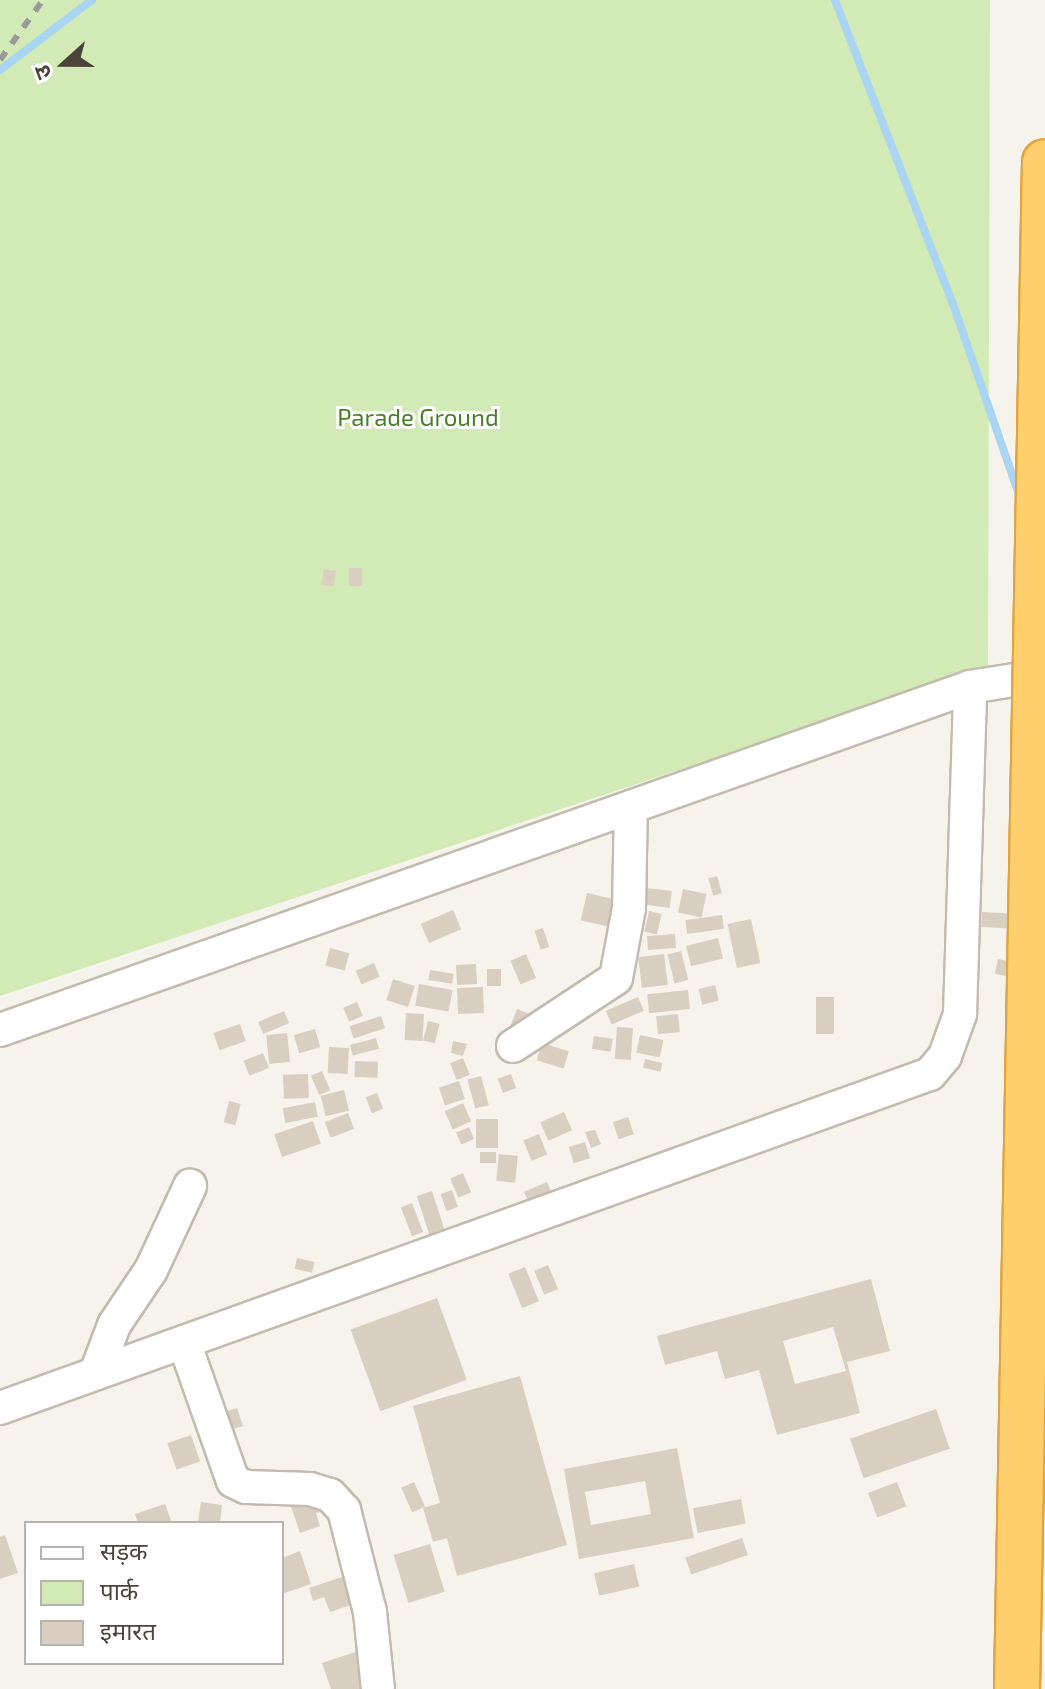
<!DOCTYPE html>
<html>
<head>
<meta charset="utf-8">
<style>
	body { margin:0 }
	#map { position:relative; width:1045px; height:1689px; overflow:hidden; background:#f6f3ec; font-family:"Exo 2","Noto Sans Devanagari",sans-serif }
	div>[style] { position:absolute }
	.green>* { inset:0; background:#d2eab5 }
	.stream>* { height:8px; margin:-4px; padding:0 4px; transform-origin:4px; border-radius:4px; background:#a9d4f2 }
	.building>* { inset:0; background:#d8cfc1; transform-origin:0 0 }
	.roads { filter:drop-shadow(2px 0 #c2bbae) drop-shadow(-2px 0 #c2bbae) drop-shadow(0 2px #c2bbae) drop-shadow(0 -2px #c2bbae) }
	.street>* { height:32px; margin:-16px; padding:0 16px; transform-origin:16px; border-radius:16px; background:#fff }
	.rail>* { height:6px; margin-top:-3px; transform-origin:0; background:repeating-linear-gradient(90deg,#9a9a9a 0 10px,transparent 0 20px) }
	.bridges { filter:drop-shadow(2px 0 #e0a43c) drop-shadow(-2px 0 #e0a43c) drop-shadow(0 2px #e0a43c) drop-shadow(0 -2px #e0a43c) }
	.highway-bridge>* { height:44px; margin:-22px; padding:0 22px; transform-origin:22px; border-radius:22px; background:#ffcf6e }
	span { translate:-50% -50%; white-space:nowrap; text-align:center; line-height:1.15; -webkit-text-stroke:6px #fff; paint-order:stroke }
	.park-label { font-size:24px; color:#4a7f2a }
	.legend { position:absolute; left:24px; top:1521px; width:260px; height:144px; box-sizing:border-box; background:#fff; border:2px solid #b7b4b0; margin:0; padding:10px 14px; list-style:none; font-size:24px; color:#4b4439 }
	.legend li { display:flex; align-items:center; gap:16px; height:40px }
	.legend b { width:40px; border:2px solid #b7b4b0 }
	.north { position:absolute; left:24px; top:24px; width:80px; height:80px; -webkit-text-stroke:6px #fff; paint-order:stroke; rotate:249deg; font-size:22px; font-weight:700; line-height:32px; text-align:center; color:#4b4439 }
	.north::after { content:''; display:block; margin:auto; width:28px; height:36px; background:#4b4439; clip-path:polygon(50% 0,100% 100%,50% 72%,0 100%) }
</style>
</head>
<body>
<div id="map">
	<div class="green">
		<i style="clip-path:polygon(0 0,990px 0,988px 667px,0 996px)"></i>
	</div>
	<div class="stream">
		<i style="left:835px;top:0;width:326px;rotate:68.8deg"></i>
		<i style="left:953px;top:304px;width:205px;rotate:70.9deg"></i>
		<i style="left:0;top:70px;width:116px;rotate:-37.3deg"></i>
	</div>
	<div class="building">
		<i style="left:349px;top:568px;width:13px;height:18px"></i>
		<i style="left:324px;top:569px;width:12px;height:16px;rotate:9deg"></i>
		<i style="left:717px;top:876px;width:18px;height:9px;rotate:74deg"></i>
		<i style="left:647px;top:888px;width:25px;height:17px;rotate:7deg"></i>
		<i style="left:683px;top:889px;width:24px;height:24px;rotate:12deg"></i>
		<i style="left:587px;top:893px;width:28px;height:28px;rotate:13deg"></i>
		<i style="left:453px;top:910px;width:21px;height:35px;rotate:67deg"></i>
		<i style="left:649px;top:911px;width:13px;height:21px;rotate:13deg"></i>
		<i style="left:982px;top:912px;width:38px;height:15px;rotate:3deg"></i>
		<i style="left:722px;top:915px;width:14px;height:37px;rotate:82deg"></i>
		<i style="left:751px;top:919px;width:45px;height:24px;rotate:78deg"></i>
		<i style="left:543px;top:928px;width:20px;height:9px;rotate:72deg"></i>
		<i style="left:675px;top:934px;width:14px;height:28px;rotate:86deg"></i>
		<i style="left:718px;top:938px;width:21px;height:33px;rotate:76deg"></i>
		<i style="left:330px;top:948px;width:20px;height:18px;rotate:15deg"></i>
		<i style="left:681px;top:951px;width:30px;height:14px;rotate:76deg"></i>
		<i style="left:526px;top:954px;width:26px;height:17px;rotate:67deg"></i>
		<i style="left:664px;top:954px;width:31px;height:26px;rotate:83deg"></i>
		<i style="left:998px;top:959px;width:19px;height:15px;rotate:12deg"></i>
		<i style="left:374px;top:963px;width:15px;height:20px;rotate:67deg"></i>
		<i style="left:476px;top:964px;width:20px;height:20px;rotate:87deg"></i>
		<i style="left:487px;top:969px;width:14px;height:17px"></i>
		<i style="left:430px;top:970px;width:24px;height:10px;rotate:9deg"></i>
		<i style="left:393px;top:979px;width:23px;height:22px;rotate:18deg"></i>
		<i style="left:419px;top:984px;width:34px;height:22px;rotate:10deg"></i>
		<i style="left:715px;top:985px;width:16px;height:17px;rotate:76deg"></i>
		<i style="left:483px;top:987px;width:26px;height:26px;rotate:88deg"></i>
		<i style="left:688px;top:990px;width:19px;height:41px;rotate:84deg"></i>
		<i style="left:638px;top:997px;width:15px;height:35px;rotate:67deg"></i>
		<i style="left:816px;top:997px;width:18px;height:37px"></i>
		<i style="left:357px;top:1002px;width:15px;height:15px;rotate:67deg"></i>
		<i style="left:517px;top:1009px;width:22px;height:19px;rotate:21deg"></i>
		<i style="left:284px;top:1011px;width:13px;height:28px;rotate:67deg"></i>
		<i style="left:406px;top:1013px;width:18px;height:27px;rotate:3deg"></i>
		<i style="left:678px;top:1014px;width:18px;height:22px;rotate:84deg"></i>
		<i style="left:381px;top:1016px;width:13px;height:33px;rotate:72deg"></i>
		<i style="left:428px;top:1021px;width:12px;height:20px;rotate:14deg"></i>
		<i style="left:240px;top:1024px;width:18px;height:28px;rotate:71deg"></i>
		<i style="left:617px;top:1027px;width:16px;height:32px;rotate:4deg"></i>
		<i style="left:315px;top:1029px;width:19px;height:22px;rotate:74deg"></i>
		<i style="left:287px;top:1033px;width:29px;height:21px;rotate:84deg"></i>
		<i style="left:640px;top:1035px;width:24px;height:18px;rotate:12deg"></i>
		<i style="left:594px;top:1036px;width:19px;height:13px;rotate:9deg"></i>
		<i style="left:376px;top:1038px;width:11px;height:27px;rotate:75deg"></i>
		<i style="clip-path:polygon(453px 1041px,467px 1044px,463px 1056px,451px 1053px)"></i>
		<i style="left:542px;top:1043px;width:28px;height:18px;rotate:17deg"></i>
		<i style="left:329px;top:1047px;width:20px;height:26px;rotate:3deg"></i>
		<i style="left:263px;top:1053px;width:16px;height:21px;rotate:68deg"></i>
		<i style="left:463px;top:1058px;width:18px;height:14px;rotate:68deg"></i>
		<i style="left:645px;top:1059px;width:18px;height:9px;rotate:13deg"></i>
		<i style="left:355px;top:1061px;width:23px;height:16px;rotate:2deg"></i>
		<i style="left:322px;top:1071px;width:21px;height:12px;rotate:67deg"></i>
		<i style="left:308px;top:1074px;width:24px;height:25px;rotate:88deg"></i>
		<i style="left:511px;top:1074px;width:15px;height:14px;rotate:70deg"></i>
		<i style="left:481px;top:1076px;width:30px;height:14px;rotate:75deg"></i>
		<i style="left:459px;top:1081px;width:19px;height:21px;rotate:72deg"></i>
		<i style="left:344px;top:1090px;width:21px;height:24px;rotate:76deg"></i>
		<i style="left:377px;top:1093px;width:17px;height:12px;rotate:69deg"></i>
		<i style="left:229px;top:1101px;width:12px;height:22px;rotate:14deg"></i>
		<i style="left:315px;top:1102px;width:15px;height:33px;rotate:79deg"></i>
		<i style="left:463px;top:1103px;width:20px;height:20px;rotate:66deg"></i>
		<i style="left:564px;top:1112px;width:20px;height:26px;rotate:66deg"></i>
		<i style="left:348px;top:1113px;width:17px;height:25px;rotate:69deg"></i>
		<i style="left:628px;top:1117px;width:18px;height:16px;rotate:71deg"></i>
		<i style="left:476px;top:1119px;width:22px;height:29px"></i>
		<i style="left:313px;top:1121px;width:24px;height:41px;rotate:71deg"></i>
		<i style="left:469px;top:1127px;width:13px;height:14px;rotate:67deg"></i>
		<i style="clip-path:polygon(595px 1130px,601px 1144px,591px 1148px,585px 1132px)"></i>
		<i style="left:539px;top:1134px;width:22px;height:17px;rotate:68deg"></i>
		<i style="left:585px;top:1142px;width:17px;height:17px;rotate:73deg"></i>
		<i style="left:480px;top:1152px;width:16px;height:11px"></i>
		<i style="left:499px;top:1154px;width:19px;height:27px;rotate:6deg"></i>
		<i style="left:463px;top:1173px;width:21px;height:14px;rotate:67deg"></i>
		<i style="left:547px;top:1182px;width:21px;height:25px;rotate:67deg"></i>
		<i style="left:452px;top:1190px;width:18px;height:12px;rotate:71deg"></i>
		<i style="left:432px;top:1191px;width:60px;height:16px;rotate:72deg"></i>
		<i style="left:412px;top:1203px;width:31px;height:12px;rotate:69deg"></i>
		<i style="left:297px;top:1258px;width:18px;height:11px;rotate:13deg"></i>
		<i style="left:548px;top:1265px;width:26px;height:15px;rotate:67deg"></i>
		<i style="left:525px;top:1267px;width:37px;height:18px;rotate:68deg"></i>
		<i style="clip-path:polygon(evenodd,871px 1279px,890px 1351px,847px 1362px,860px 1413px,777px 1435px,759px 1370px,725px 1379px,717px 1351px,665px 1365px,657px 1336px,871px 1279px,833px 1327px,846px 1371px,795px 1384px,783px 1341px,833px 1327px)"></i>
		<i style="left:437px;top:1298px;width:87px;height:92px;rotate:70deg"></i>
		<i style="clip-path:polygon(520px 1376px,567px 1545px,457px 1576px,447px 1538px,433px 1542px,423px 1508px,440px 1503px,413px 1406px)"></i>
		<i style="left:237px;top:1408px;width:19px;height:16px;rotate:72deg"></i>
		<i style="left:936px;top:1409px;width:42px;height:91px;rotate:71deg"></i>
		<i style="left:191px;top:1435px;width:28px;height:25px;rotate:71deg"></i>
		<i style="clip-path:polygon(evenodd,677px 1448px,694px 1538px,579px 1559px,564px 1469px,677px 1448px,645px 1481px,651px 1514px,591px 1525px,585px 1492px,645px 1481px)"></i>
		<i style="left:414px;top:1482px;width:27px;height:14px;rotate:66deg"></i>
		<i style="left:897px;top:1482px;width:26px;height:31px;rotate:69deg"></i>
		<i style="clip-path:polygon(318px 1492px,324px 1511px,316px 1513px,320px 1526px,300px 1533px,289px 1501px)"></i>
		<i style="left:741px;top:1499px;width:25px;height:49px;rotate:79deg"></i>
		<i style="clip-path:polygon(201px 1502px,222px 1505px,220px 1523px,198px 1523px)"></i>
		<i style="clip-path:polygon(165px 1504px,172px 1523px,138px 1523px,135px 1514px)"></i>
		<i style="clip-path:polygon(5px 1535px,18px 1573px,0 1579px,0 1537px)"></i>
		<i style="left:742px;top:1538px;width:18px;height:60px;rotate:71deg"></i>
		<i style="left:430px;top:1544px;width:50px;height:38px;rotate:73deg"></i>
		<i style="clip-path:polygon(300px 1551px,311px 1584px,282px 1594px,282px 1558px)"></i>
		<i style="left:634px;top:1564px;width:23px;height:41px;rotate:77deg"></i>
		<i style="clip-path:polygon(348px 1575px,357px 1603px,330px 1612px,324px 1597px,313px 1601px,309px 1588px)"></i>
		<i style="clip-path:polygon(361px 1650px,375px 1689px,331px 1689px,322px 1663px)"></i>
	</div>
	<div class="roads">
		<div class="street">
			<i style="left:0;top:1030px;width:1029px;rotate:-19.47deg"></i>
			<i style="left:970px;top:687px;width:76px;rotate:-9.1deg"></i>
			<i style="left:513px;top:1046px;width:123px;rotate:-33.4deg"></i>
			<i style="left:616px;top:978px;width:71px;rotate:-79.5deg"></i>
			<i style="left:629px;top:908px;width:101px;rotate:-88.9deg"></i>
			<i style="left:184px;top:1342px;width:147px;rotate:70.6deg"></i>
			<i style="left:233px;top:1481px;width:14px;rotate:25deg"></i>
			<i style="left:246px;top:1487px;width:64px;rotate:1.8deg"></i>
			<i style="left:310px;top:1489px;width:21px;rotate:17deg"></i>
			<i style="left:330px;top:1495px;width:21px;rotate:47deg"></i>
			<i style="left:344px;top:1510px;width:105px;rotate:75.7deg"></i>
			<i style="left:370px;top:1612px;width:77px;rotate:84.1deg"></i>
			<i style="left:96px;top:1373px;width:51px;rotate:-69.4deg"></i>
			<i style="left:114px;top:1325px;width:66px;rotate:-56.1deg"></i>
			<i style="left:151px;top:1270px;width:93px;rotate:-65.1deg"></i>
			<i style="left:0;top:1408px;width:988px;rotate:-19.76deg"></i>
			<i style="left:930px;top:1074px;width:23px;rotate:-50deg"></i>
			<i style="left:945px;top:1056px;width:45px;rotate:-70.3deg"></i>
			<i style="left:960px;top:1014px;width:327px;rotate:-88.2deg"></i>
		</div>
	</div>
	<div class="rail">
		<i style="left:0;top:60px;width:74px;rotate:-54.4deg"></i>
	</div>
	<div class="bridges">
		<div class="highway-bridge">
			<i style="left:1017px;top:1689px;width:1527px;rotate:-88.95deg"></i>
		</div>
	</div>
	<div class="park-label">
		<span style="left:418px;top:417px">Parade Ground</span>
	</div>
	<ul class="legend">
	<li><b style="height:10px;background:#fff"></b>सड़क</li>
	<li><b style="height:22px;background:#d2eab5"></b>पार्क</li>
	<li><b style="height:22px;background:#d8cfc1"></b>इमारत</li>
	</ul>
	<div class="north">उ</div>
</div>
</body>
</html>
